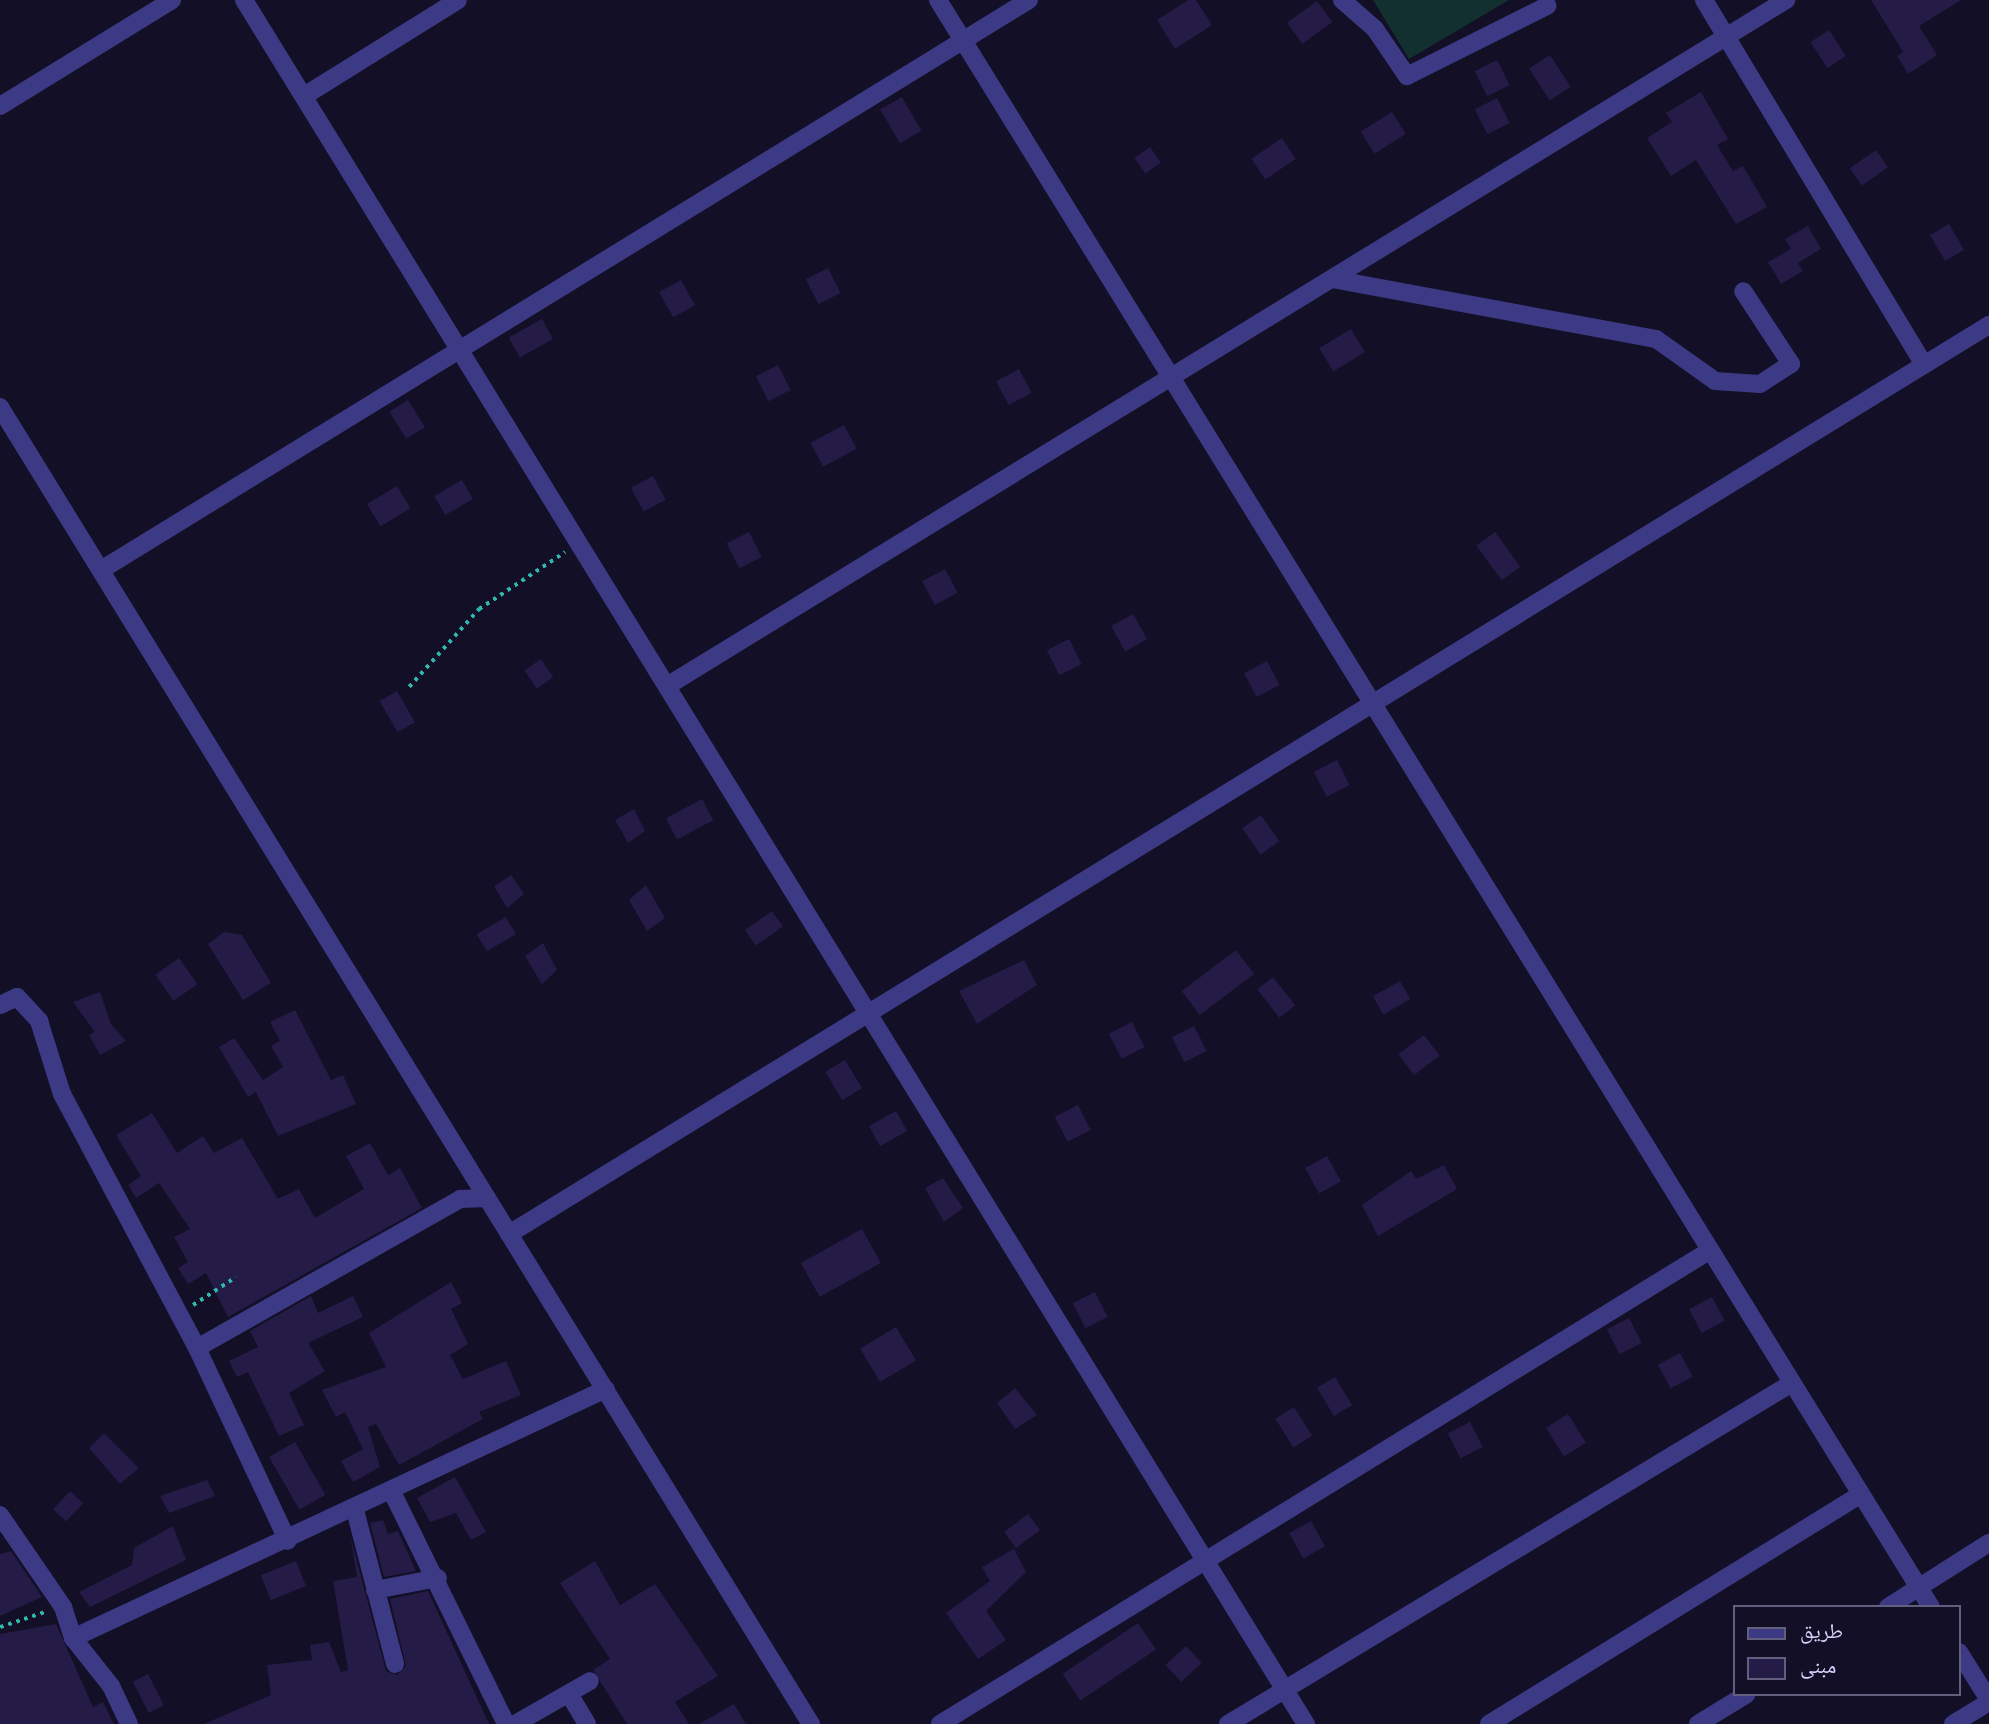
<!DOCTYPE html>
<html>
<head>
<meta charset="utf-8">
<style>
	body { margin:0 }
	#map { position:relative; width:1989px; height:1724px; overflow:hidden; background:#130f26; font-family:"Archivo Narrow","Noto Naskh Arabic",sans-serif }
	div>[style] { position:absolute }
	.green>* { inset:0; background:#12302f }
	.building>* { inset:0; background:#241b47; transform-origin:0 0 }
	.path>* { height:3.5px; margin-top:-1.75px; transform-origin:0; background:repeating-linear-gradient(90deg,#2fb8b0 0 3.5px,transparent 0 8.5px) }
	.minor>* { height:18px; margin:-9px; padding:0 9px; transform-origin:9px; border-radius:9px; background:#3d3a85 }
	span { translate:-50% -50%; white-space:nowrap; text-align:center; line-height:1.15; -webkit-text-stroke:7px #130f26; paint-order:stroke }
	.legend { position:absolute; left:1733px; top:1605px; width:228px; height:91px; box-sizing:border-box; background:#130f26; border:2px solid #625e7d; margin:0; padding:9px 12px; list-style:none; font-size:21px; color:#d9d4ff }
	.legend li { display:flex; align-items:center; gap:14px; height:35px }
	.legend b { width:35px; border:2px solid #625e7d }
</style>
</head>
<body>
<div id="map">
	<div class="green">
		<i style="clip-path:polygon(1373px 0,1509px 0,1409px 59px)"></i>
	</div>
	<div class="building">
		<i style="clip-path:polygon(1188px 0,1196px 0,1212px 25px,1175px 49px,1157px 20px)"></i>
		<i style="clip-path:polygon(1871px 0,1961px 0,1919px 26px,1937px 55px,1908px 74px,1897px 56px,1903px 52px)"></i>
		<i style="left:1317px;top:1px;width:26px;height:37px;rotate:54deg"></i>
		<i style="left:1829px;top:30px;width:31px;height:22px;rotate:57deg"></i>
		<i style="left:1550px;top:55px;width:38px;height:25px;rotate:57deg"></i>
		<i style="left:1497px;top:60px;width:28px;height:25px;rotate:63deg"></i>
		<i style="clip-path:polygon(1701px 92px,1728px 139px,1717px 145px,1733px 171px,1743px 166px,1767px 207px,1736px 224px,1696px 160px,1671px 176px,1647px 138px,1672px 122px,1666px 113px)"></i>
		<i style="left:902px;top:97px;width:39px;height:25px;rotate:60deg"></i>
		<i style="left:1497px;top:98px;width:28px;height:25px;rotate:63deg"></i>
		<i style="left:1392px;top:112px;width:26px;height:37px;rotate:58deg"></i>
		<i style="left:1282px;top:138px;width:25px;height:37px;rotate:56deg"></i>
		<i style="left:1150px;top:147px;width:19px;height:19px;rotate:55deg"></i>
		<i style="left:1876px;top:150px;width:21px;height:32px;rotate:55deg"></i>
		<i style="left:1949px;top:224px;width:30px;height:22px;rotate:60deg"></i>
		<i style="clip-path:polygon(1808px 226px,1821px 249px,1798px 263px,1803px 271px,1781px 284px,1768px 262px,1791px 249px,1785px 239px)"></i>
		<i style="left:828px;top:268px;width:28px;height:25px;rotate:63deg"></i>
		<i style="left:681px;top:280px;width:29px;height:25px;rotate:61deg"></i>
		<i style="left:542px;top:319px;width:23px;height:38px;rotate:61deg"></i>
		<i style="left:1351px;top:329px;width:27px;height:37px;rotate:59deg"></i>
		<i style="left:778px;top:365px;width:28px;height:25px;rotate:63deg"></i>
		<i style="left:1019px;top:369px;width:27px;height:26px;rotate:62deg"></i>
		<i style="left:408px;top:400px;width:32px;height:22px;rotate:58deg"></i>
		<i style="left:844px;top:425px;width:27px;height:38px;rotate:62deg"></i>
		<i style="left:653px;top:476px;width:27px;height:25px;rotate:62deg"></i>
		<i style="left:462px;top:480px;width:22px;height:32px;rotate:60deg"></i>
		<i style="left:397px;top:486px;width:26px;height:35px;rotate:59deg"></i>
		<i style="left:749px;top:532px;width:28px;height:25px;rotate:63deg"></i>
		<i style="left:1495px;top:532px;width:43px;height:23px;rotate:54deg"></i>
		<i style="left:945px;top:569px;width:27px;height:26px;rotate:62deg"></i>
		<i style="left:1133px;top:614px;width:29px;height:25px;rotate:61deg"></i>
		<i style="left:1069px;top:639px;width:28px;height:25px;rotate:63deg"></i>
		<i style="left:541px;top:659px;width:22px;height:20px;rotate:56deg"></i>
		<i style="left:1267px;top:661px;width:27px;height:26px;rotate:62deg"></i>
		<i style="left:397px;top:691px;width:36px;height:20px;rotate:60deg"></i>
		<i style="left:1337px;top:760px;width:28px;height:26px;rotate:63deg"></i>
		<i style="left:702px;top:799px;width:24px;height:41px;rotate:62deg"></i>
		<i style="clip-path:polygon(634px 809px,645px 831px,628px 843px,615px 820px)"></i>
		<i style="left:1261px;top:815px;width:32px;height:23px;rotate:55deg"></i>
		<i style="clip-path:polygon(511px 875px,524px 894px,507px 908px,494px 886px)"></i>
		<i style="clip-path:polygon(646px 885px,665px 918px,647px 931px,629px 900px)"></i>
		<i style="left:772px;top:911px;width:19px;height:33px;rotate:55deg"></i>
		<i style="left:506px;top:917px;width:20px;height:34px;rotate:60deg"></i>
		<i style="clip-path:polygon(224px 932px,242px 935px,271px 983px,243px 1000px,208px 944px)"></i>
		<i style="clip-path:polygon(543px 943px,557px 970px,542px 984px,525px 956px)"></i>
		<i style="left:1236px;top:950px;width:30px;height:68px;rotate:53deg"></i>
		<i style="left:179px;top:958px;width:32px;height:29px;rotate:55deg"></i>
		<i style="clip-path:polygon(1024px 960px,1037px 985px,977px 1024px,959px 991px)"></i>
		<i style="left:1273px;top:977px;width:36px;height:20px;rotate:52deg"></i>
		<i style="left:1400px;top:981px;width:21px;height:31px;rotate:61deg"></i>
		<i style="clip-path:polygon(100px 992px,111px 1024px,126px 1041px,100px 1055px,89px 1035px,95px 1032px,73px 1002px)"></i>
		<i style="clip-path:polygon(295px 1010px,331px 1080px,343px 1075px,356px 1104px,278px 1136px,256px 1092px,248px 1097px,219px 1047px,234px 1038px,263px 1080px,283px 1067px,271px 1046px,280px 1041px,270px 1022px)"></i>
		<i style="left:1132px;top:1022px;width:28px;height:26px;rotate:63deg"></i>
		<i style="left:1194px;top:1026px;width:28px;height:25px;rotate:63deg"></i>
		<i style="left:1424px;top:1035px;width:26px;height:32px;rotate:53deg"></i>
		<i style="left:845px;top:1060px;width:33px;height:23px;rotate:59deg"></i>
		<i style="left:1078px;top:1105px;width:28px;height:26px;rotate:63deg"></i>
		<i style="left:896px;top:1111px;width:23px;height:31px;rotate:61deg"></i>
		<i style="clip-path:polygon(152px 1113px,177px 1153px,203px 1136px,214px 1153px,242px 1138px,278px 1199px,299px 1189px,315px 1218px,364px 1189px,346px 1156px,370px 1143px,388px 1175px,400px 1168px,422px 1208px,228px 1317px,206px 1273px,188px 1284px,178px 1268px,188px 1262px,174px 1237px,190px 1229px,159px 1183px,136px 1198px,128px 1185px,141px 1176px,116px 1135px)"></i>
		<i style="left:1327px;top:1156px;width:29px;height:25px;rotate:61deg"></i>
		<i style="clip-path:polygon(1444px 1165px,1457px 1189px,1378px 1236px,1362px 1205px,1411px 1171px,1416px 1179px)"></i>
		<i style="clip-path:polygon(943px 1178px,963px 1208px,944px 1222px,925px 1188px)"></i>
		<i style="left:862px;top:1229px;width:39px;height:70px;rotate:61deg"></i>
		<i style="clip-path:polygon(451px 1282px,462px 1303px,451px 1309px,468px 1344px,450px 1355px,463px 1379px,506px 1361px,521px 1395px,479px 1412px,483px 1419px,399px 1465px,376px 1424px,368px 1427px,380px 1467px,353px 1482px,341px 1461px,363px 1449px,345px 1412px,336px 1417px,322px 1390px,386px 1367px,369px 1333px)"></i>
		<i style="left:1095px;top:1292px;width:28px;height:25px;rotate:63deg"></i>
		<i style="clip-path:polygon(311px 1296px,318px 1313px,353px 1296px,363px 1317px,308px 1343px,325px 1371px,289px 1393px,304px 1425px,279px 1436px,248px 1372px,237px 1377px,229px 1361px,258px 1347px,250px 1331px)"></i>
		<i style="left:1712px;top:1297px;width:27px;height:26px;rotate:62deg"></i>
		<i style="left:1629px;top:1318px;width:28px;height:25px;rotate:63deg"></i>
		<i style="left:896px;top:1327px;width:39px;height:42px;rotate:59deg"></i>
		<i style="left:1680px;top:1353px;width:27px;height:25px;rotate:62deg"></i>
		<i style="left:1335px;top:1377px;width:33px;height:21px;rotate:59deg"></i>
		<i style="clip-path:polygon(1015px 1388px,1037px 1415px,1015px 1429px,997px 1403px)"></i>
		<i style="left:1294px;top:1407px;width:34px;height:22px;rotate:58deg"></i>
		<i style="left:1568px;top:1414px;width:34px;height:26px;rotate:58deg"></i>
		<i style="left:1470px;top:1422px;width:28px;height:25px;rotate:63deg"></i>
		<i style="clip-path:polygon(104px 1433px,139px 1468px,120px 1484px,89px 1448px)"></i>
		<i style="left:295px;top:1442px;width:61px;height:30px;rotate:60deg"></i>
		<i style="clip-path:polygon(455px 1477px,486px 1532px,471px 1540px,456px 1513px,430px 1522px,417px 1498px)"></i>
		<i style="clip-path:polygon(207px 1480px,215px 1496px,169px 1513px,160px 1496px)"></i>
		<i style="left:70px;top:1491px;width:18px;height:25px;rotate:43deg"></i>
		<i style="left:1028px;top:1514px;width:20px;height:30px;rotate:53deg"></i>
		<i style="clip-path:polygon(383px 1520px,388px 1534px,398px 1531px,416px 1571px,384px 1577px,370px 1523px)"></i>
		<i style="left:1311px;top:1521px;width:29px;height:25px;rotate:61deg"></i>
		<i style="clip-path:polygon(173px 1526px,186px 1560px,90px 1607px,79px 1592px,132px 1565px,134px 1548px)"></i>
		<i style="clip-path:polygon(350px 1535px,386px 1671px,397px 1675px,406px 1666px,390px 1599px,428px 1591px,489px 1724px,204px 1724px,271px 1695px,267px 1665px,312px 1660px,310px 1645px,329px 1642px,341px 1672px,348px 1670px,333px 1581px,357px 1577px)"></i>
		<i style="clip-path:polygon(1014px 1549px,1026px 1572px,986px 1611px,1006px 1640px,978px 1659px,946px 1613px,990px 1581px,982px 1567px)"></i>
		<i style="clip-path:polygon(11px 1551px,42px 1597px,0 1616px,0 1554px)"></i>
		<i style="left:296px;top:1561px;width:27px;height:38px;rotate:68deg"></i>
		<i style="clip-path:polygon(595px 1561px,620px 1605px,655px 1584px,718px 1676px,675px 1702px,689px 1724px,627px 1724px,593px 1670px,610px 1659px,560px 1583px)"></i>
		<i style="left:1138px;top:1623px;width:32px;height:91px;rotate:56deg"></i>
		<i style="clip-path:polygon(56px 1624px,93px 1707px,103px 1702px,114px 1724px,0 1724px,0 1634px)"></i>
		<i style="left:1186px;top:1646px;width:23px;height:28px;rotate:47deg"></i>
		<i style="left:148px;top:1674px;width:35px;height:17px;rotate:63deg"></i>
		<i style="clip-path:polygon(734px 1704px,746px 1724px,699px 1724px)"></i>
	</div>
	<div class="path">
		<i style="left:409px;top:687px;width:105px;rotate:-48.1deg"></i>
		<i style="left:479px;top:609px;width:103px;rotate:-33.5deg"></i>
		<i style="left:193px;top:1305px;width:51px;rotate:-33.1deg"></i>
		<i style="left:0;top:1627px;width:47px;rotate:-18.4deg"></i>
	</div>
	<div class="minor">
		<i style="left:244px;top:0;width:2025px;rotate:58.37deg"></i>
		<i style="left:938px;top:0;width:1889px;rotate:58.29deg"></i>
		<i style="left:1342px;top:0;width:44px;rotate:41.3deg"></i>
		<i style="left:1375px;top:29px;width:57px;rotate:55.8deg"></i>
		<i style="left:1407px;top:76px;width:157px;rotate:-26.6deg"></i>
		<i style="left:1704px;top:0;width:426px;rotate:58.9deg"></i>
		<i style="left:304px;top:96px;width:181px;rotate:-31.9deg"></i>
		<i style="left:0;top:106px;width:202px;rotate:-31.6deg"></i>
		<i style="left:1332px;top:279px;width:330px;rotate:10.5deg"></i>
		<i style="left:1656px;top:339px;width:72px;rotate:35.4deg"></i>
		<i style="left:1715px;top:381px;width:45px;rotate:3.8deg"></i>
		<i style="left:1760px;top:384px;width:37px;rotate:-33deg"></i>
		<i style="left:1791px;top:364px;width:87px;rotate:-123.3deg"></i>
		<i style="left:0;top:407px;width:1547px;rotate:58.38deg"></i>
		<i style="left:101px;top:570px;width:1089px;rotate:-31.56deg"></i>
		<i style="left:667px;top:686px;width:1313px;rotate:-31.51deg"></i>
		<i style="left:0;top:1005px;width:19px;rotate:-25deg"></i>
		<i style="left:17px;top:997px;width:33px;rotate:47deg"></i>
		<i style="left:39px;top:1021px;width:77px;rotate:72.5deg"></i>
		<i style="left:62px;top:1094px;width:288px;rotate:62deg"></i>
		<i style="left:197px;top:1348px;width:213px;rotate:64.8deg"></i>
		<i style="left:509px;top:1234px;width:1737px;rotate:-31.56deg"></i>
		<i style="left:197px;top:1348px;width:302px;rotate:-29.5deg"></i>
		<i style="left:460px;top:1199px;width:27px;rotate:-2deg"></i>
		<i style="left:392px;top:1492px;width:258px;rotate:63.8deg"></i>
		<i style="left:355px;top:1510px;width:159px;rotate:75.4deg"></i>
		<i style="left:0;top:1515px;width:112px;rotate:55.6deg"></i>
		<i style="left:63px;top:1607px;width:33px;rotate:72deg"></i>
		<i style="left:375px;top:1590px;width:64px;rotate:-10.8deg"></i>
		<i style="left:1888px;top:1607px;width:120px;rotate:-32.4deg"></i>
		<i style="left:1959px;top:1652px;width:57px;rotate:58deg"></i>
		<i style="left:569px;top:1694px;width:35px;rotate:59deg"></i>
		<i style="left:129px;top:1724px;width:42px;rotate:-115.3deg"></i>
		<i style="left:111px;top:1686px;width:61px;rotate:-128.4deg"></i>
		<i style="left:73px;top:1638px;width:588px;rotate:-25.04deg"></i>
		<i style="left:515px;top:1724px;width:86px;rotate:-29.8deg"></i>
		<i style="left:940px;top:1724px;width:903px;rotate:-31.6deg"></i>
		<i style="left:1228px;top:1724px;width:659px;rotate:-31.16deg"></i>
		<i style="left:1489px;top:1724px;width:437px;rotate:-31.7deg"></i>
		<i style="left:1698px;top:1724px;width:57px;rotate:-31.5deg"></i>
		<i style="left:1953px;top:1724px;width:42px;rotate:-31.4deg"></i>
	</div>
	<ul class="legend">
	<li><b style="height:9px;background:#3d3a85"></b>طريق</li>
	<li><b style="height:19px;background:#241b47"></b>مبنى</li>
	</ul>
</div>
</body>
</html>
